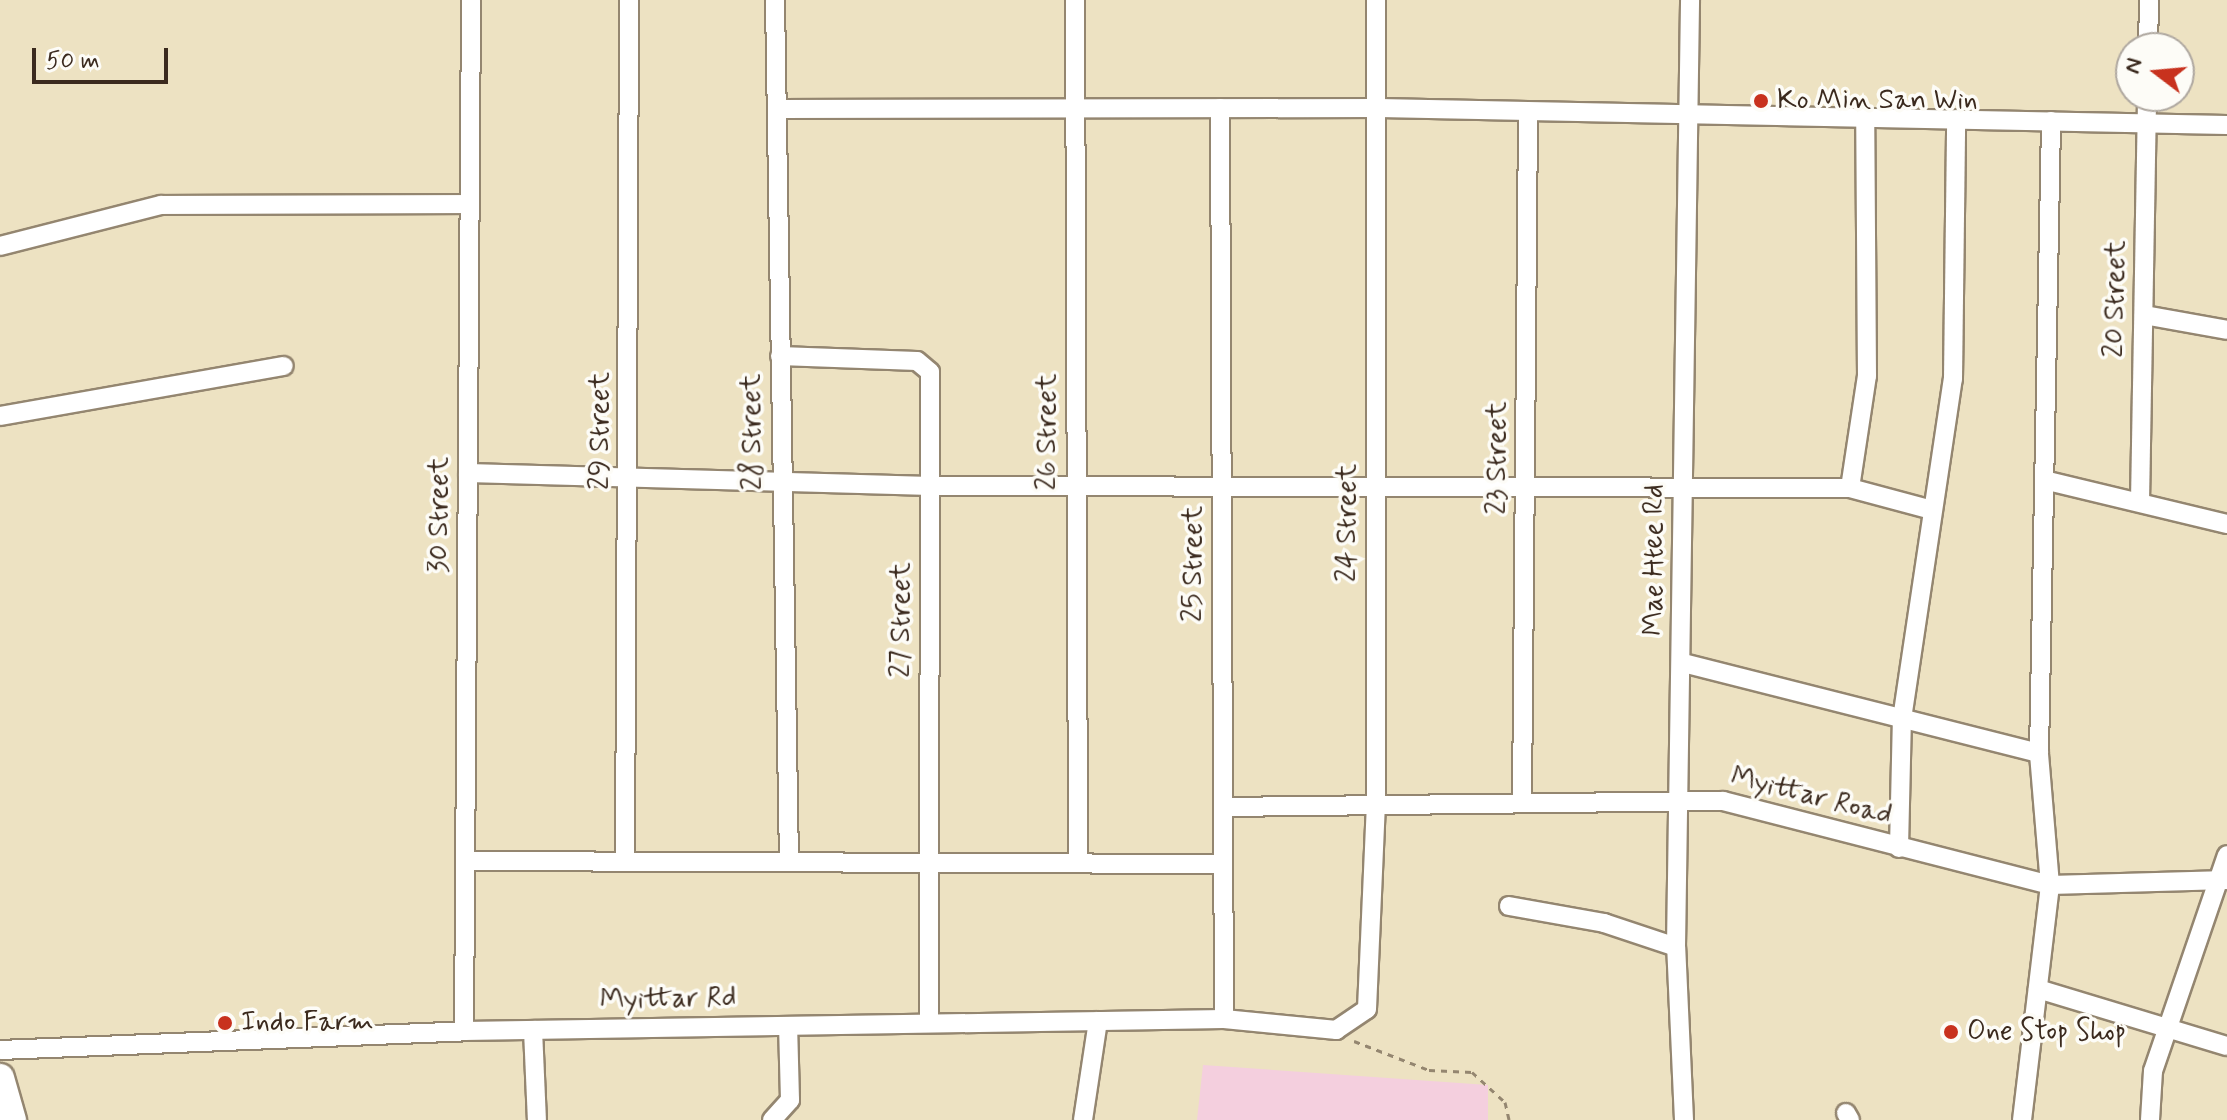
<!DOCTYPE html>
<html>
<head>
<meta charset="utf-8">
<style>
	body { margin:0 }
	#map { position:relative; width:2227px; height:1120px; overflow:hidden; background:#ede2c2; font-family:Mynerve,sans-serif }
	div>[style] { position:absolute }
	.built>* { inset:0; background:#f4cfde }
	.path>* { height:3px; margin-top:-1.5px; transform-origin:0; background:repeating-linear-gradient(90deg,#948670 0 6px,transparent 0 12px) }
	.roads { filter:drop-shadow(2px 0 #948670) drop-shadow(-2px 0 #948670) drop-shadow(0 2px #948670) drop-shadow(0 -2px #948670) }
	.minor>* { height:18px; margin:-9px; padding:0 9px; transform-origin:9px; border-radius:9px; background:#fff }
	.highway>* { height:28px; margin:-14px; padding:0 14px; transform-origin:14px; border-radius:14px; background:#fff }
	.dots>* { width:22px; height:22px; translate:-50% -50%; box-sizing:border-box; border:4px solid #fdfcf7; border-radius:50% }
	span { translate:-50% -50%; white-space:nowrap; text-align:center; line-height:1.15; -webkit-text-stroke:7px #fdfcf7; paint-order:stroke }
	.poi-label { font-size:28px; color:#3b2a1e }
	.left { translate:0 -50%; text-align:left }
	.street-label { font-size:28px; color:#3b2a1e }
	.north { position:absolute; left:2115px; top:32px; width:80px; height:80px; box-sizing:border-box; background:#fdfcf7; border:2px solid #afa8a0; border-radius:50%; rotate:286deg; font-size:22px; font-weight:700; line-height:32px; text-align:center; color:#3b2a1e }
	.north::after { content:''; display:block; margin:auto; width:28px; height:36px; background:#c8321e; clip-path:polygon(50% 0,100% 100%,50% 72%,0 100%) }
	.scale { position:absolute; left:32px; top:48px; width:136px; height:36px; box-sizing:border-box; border:4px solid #3b2a1e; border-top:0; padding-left:10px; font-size:24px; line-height:28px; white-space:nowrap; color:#3b2a1e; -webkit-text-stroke:6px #fdfcf7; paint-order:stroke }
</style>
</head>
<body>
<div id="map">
	<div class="built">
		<i style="clip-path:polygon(1203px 1065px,1488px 1085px,1488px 1120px,1197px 1120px)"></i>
	</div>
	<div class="path">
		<i style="left:1354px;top:1041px;width:80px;rotate:21.1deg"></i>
		<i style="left:1429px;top:1070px;width:43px;rotate:2.7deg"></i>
		<i style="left:1472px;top:1072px;width:45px;rotate:42.3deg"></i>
		<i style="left:1505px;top:1102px;width:18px;rotate:77deg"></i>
	</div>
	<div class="roads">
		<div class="minor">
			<i style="left:775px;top:0;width:862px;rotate:89.07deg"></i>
			<i style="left:1075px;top:0;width:863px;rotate:89.8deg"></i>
			<i style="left:2148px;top:48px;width:48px;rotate:-88.8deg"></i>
			<i style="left:1220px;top:108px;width:911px;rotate:89.75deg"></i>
			<i style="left:777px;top:109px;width:602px;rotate:-0.1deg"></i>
			<i style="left:1379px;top:108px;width:848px;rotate:1.15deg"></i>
			<i style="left:0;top:246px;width:166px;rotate:-14.3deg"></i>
			<i style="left:161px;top:205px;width:309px;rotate:-0.2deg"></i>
			<i style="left:2144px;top:315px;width:84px;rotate:10.2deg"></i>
			<i style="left:780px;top:356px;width:137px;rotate:2.1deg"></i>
			<i style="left:917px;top:361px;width:17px;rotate:40deg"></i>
			<i style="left:930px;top:372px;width:651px;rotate:90.09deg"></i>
			<i style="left:0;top:416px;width:288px;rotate:-10deg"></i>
			<i style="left:468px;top:473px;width:463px;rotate:1.6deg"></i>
			<i style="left:931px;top:486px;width:919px;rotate:0.12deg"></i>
			<i style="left:1850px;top:488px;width:85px;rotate:15deg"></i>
			<i style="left:2048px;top:481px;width:184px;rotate:13.5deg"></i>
			<i style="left:1850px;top:488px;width:113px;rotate:-81.4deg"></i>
			<i style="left:1867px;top:376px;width:256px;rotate:-90.4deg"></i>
			<i style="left:2140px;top:502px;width:406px;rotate:-89deg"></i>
			<i style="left:1683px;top:663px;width:367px;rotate:14.2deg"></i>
			<i style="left:1522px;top:803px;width:690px;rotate:-89.5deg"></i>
			<i style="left:1223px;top:807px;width:500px;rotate:-0.69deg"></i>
			<i style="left:1723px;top:801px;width:338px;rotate:14.4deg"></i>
			<i style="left:2050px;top:885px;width:177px;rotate:-1.6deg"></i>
			<i style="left:1899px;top:848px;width:129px;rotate:-88.7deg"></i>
			<i style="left:1902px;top:719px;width:344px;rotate:-81.5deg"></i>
			<i style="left:1953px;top:379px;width:260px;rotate:-89.3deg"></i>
			<i style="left:466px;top:861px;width:757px;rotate:0.23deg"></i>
			<i style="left:625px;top:862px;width:862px;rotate:-89.73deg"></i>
			<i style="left:1509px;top:906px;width:97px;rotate:10.1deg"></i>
			<i style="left:1604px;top:923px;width:76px;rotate:18.4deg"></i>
			<i style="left:2038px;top:989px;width:197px;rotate:16.8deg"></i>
			<i style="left:533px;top:1030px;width:90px;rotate:87.5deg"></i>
			<i style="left:464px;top:1031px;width:1031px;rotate:-89.61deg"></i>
			<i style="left:0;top:1050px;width:464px;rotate:-2.3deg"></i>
			<i style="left:464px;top:1031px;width:760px;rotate:-0.9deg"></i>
			<i style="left:1224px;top:1019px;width:113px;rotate:5.6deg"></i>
			<i style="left:1336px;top:1030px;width:37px;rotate:-34deg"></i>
			<i style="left:1367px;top:1009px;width:204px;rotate:-87.5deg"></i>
			<i style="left:1376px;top:805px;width:805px;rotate:-90deg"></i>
			<i style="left:1846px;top:1113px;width:8px;rotate:60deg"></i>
			<i style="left:772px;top:1120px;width:27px;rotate:-48deg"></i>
			<i style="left:790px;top:1100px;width:74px;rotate:-91.5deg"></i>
			<i style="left:1083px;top:1120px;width:100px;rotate:-81.4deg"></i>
			<i style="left:1684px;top:1120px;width:173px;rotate:-92.6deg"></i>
			<i style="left:1676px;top:947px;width:947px;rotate:-89.15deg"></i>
			<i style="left:2022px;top:1120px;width:237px;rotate:-83.2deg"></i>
			<i style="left:2050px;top:885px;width:132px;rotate:-94.8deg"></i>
			<i style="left:2039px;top:753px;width:632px;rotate:-88.91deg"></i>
			<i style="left:2150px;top:1120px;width:49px;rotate:-86.5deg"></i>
			<i style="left:2153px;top:1071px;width:228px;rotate:-71.1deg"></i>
		</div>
		<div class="highway">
			<i style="left:0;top:1078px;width:44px;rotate:74.1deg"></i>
		</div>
	</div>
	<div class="dots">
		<i style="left:1761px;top:101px;background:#c8321e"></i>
		<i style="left:225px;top:1023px;background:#c8321e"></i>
		<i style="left:1951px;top:1032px;background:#c8321e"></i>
	</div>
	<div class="poi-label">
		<span class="left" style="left:1777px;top:101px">Ko Min San Win</span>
		<span class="left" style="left:241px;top:1023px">Indo Farm</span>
		<span class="left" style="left:1967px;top:1032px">One Stop Shop</span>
	</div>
	<div class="street-label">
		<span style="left:2116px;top:299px;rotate:-89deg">20 Street</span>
		<span style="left:601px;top:431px;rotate:-90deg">29 Street</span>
		<span style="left:753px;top:432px;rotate:-91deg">28 Street</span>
		<span style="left:1048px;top:432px;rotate:-90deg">26 Street</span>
		<span style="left:1498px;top:458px;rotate:-90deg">23 Street</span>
		<span style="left:440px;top:515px;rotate:-90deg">30 Street</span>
		<span style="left:1348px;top:523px;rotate:-90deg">24 Street</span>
		<span style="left:1655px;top:560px;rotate:-90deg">Mae Htee Rd</span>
		<span style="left:1194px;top:564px;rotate:-90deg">25 Street</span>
		<span style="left:902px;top:620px;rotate:-90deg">27 Street</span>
		<span style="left:1811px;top:797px;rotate:14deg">Myittar Road</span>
		<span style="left:668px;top:1000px;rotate:-1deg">Myittar Rd</span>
	</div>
	<div class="north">N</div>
	<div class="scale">50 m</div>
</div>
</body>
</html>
